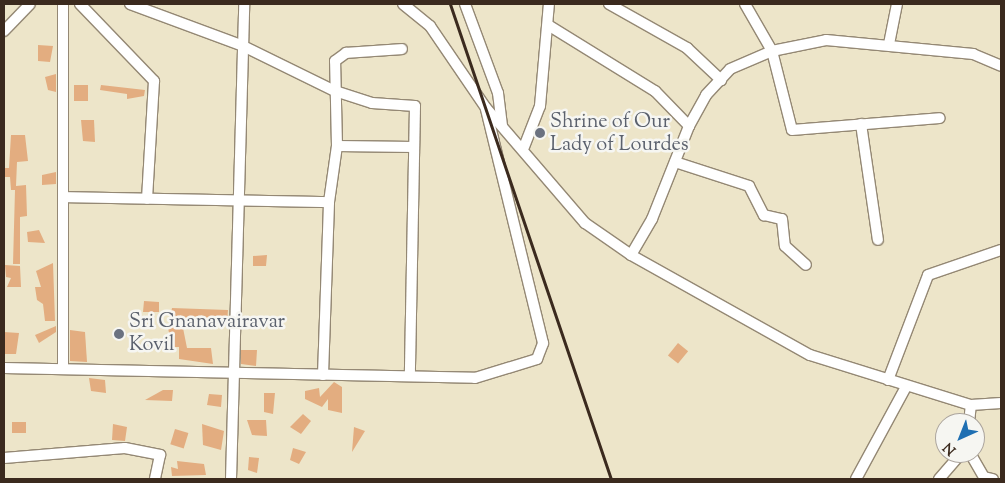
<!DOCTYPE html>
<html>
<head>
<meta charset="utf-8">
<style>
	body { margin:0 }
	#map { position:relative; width:1005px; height:483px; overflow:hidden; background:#ede5c9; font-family:"Sorts Mill Goudy",serif }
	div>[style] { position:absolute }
	.building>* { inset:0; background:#e3ad80; transform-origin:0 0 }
	.roads { filter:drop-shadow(1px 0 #948874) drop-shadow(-1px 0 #948874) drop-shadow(0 1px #948874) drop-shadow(0 -1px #948874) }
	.street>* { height:10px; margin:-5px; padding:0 5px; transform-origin:5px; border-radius:5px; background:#fff }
	.rail>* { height:3px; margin:-1.5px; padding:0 1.5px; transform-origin:1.5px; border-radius:1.5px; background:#3b2a1e }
	.dots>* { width:14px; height:14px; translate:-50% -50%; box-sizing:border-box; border:2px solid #f6f6f2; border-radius:50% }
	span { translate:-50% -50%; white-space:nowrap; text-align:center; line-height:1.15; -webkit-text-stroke:5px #f6f6f2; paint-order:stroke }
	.worship-label { font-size:20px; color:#5b616d }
	.left { translate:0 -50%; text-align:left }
	.frame { position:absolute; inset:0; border:5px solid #3b2a1e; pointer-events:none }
	.north { position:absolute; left:935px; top:413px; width:50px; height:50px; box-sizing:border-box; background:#f6f6f2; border:1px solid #aba49d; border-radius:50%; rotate:224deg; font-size:14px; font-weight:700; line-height:20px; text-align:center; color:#3b2a1e }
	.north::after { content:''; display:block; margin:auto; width:18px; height:22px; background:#1f6fb2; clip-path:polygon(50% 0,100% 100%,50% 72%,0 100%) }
</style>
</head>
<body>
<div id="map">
	<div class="building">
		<i style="clip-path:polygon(38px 45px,53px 46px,50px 62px,38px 61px)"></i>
		<i style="clip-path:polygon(56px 74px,56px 92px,48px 90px,45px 77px)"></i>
		<i style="left:74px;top:85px;width:14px;height:16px"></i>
		<i style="clip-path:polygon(101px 85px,145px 90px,144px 96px,127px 99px,127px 94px,100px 90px)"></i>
		<i style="clip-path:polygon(81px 120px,94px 120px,95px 142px,83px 141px)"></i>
		<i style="clip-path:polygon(11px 135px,25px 135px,28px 161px,17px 162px,16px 186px,26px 185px,27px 216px,20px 217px,20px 264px,13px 264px,15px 190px,11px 190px,10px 177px,4px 177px,4px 168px,9px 168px)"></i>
		<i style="clip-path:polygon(56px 172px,56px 184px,42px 185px,42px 175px)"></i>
		<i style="clip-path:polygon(39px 230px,45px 243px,28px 242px,27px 232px)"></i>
		<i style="clip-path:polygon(267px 255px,266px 266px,253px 266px,253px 256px)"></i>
		<i style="clip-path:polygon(53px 263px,55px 321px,45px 321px,43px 304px,37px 300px,35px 287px,41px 287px,36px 271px)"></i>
		<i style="clip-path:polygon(5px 265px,20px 266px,21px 287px,7px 287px,11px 278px,6px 277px)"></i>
		<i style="clip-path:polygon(144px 301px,159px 302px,159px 312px,143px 312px)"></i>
		<i style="clip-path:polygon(172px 308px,228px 310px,227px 324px,182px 323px,187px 348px,211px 348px,213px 364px,179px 359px,179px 347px,172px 347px,168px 328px)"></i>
		<i style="clip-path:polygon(56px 326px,56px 332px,39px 343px,35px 335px)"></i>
		<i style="clip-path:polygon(70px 330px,85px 332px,87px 362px,70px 361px)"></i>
		<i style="clip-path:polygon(4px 332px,19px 333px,16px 354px,4px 354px)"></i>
		<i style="left:678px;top:343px;width:13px;height:16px;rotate:39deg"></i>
		<i style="clip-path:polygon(241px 350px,257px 350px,256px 366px,241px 364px)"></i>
		<i style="clip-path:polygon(89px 378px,105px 380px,106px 393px,91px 391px)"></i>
		<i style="clip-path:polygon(334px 382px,342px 387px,342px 413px,328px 410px,328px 399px,322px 407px,305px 399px,305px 391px,319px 388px,320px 397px)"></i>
		<i style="clip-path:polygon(163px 390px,173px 390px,172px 401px,145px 400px)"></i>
		<i style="clip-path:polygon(264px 393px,275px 393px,273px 414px,264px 412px)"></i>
		<i style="clip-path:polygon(209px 394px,222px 395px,221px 407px,207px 405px)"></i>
		<i style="clip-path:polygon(303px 414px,311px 421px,301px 434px,290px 427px)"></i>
		<i style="clip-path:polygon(247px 420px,266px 420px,267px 436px,252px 435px)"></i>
		<i style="left:26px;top:422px;width:11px;height:14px;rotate:90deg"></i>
		<i style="clip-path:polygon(113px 424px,127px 427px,125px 441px,112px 440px)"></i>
		<i style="clip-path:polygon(202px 424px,224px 431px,221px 450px,203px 445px)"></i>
		<i style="clip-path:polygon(354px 427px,365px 431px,352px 452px)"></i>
		<i style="left:175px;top:429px;width:14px;height:16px;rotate:17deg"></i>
		<i style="clip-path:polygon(293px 448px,306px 452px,299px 464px,290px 460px)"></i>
		<i style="clip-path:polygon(249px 457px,259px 458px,257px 473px,248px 470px)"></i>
		<i style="clip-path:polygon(177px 461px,204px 464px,206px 475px,172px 476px,171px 467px,178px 469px)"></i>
	</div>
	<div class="roads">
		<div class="street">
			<i style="left:63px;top:4px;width:365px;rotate:90deg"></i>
			<i style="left:80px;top:4px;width:107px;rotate:46.1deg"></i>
			<i style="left:154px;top:81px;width:118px;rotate:93.4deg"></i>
			<i style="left:130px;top:4px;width:118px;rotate:20.3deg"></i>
			<i style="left:241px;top:45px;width:105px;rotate:26.1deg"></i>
			<i style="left:335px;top:91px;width:39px;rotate:18deg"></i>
			<i style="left:372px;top:103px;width:43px;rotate:4deg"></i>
			<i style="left:415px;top:106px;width:270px;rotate:91.1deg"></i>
			<i style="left:403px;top:4px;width:35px;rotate:39deg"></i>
			<i style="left:430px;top:26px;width:99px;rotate:55.7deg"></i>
			<i style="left:486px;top:108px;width:152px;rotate:49.3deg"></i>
			<i style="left:585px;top:223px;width:56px;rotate:34.8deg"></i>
			<i style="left:631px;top:255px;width:42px;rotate:-59.7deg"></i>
			<i style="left:652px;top:219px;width:100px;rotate:-68.3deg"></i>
			<i style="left:689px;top:126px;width:35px;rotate:-61deg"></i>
			<i style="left:706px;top:95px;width:35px;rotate:-47deg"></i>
			<i style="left:730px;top:69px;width:46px;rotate:-23.2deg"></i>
			<i style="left:772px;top:51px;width:55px;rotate:-11.5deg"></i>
			<i style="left:826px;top:40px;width:148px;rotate:5.4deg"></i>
			<i style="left:973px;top:54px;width:30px;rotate:23deg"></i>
			<i style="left:465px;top:4px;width:95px;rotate:69.7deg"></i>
			<i style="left:498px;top:93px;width:33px;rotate:83deg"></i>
			<i style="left:609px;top:4px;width:90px;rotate:29.4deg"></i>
			<i style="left:687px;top:48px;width:47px;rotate:43.3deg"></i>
			<i style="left:745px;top:4px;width:54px;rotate:60.1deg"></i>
			<i style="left:772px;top:51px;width:81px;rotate:75.8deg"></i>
			<i style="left:792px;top:130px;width:148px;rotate:-4.6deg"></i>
			<i style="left:548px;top:25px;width:126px;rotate:31.7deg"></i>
			<i style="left:655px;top:91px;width:49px;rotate:45.8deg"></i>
			<i style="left:4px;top:31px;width:37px;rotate:-46deg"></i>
			<i style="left:889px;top:44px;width:41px;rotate:-78.7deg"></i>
			<i style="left:861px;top:124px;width:117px;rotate:81.7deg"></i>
			<i style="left:337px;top:146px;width:77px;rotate:0.7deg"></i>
			<i style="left:524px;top:147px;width:44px;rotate:-68.7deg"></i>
			<i style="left:540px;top:106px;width:102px;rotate:-85deg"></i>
			<i style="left:675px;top:162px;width:78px;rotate:18deg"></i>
			<i style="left:749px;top:186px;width:33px;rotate:63deg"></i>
			<i style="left:764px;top:215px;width:18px;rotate:13deg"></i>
			<i style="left:782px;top:219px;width:27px;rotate:84deg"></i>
			<i style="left:785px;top:246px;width:28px;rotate:42deg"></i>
			<i style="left:64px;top:197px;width:265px;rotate:1.1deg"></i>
			<i style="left:631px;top:255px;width:205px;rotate:29.2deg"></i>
			<i style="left:810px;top:355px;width:169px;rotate:17.3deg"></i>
			<i style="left:971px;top:405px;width:30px;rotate:-4deg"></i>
			<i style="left:4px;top:368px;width:471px;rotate:1.2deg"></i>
			<i style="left:475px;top:378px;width:65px;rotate:-17deg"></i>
			<i style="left:537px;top:359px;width:17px;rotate:-69deg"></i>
			<i style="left:543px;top:343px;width:240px;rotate:-103.7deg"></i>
			<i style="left:323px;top:375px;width:173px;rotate:-88deg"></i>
			<i style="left:329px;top:202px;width:57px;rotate:-81.9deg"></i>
			<i style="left:337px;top:146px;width:85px;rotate:-91.3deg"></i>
			<i style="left:335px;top:61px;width:14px;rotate:-36deg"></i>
			<i style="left:346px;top:53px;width:56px;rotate:-4.1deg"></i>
			<i style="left:888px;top:380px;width:112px;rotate:-69.1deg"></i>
			<i style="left:928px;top:275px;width:77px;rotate:-18.9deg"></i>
			<i style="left:969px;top:423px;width:18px;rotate:-84deg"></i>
			<i style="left:970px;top:453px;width:28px;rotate:60deg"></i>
			<i style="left:984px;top:477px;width:9px;rotate:13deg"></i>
			<i style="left:4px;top:458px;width:121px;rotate:-4.7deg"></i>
			<i style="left:125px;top:448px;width:36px;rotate:11deg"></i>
			<i style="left:160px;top:455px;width:25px;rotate:102deg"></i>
			<i style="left:231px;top:479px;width:475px;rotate:-88.4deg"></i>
			<i style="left:856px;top:479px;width:105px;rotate:-61.5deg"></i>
			<i style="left:939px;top:479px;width:35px;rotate:-49deg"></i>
		</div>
	</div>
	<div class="rail">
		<i style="left:450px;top:4px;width:502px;rotate:71.28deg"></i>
	</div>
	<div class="dots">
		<i style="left:540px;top:133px;background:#6b7280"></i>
		<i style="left:119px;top:334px;background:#6b7280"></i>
	</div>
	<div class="worship-label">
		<span class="left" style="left:550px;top:134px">Shrine of Our<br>Lady of Lourdes</span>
		<span class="left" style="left:129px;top:334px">Sri Gnanavairavar<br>Kovil</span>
	</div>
	<div class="frame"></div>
	<div class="north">N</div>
</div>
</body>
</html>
